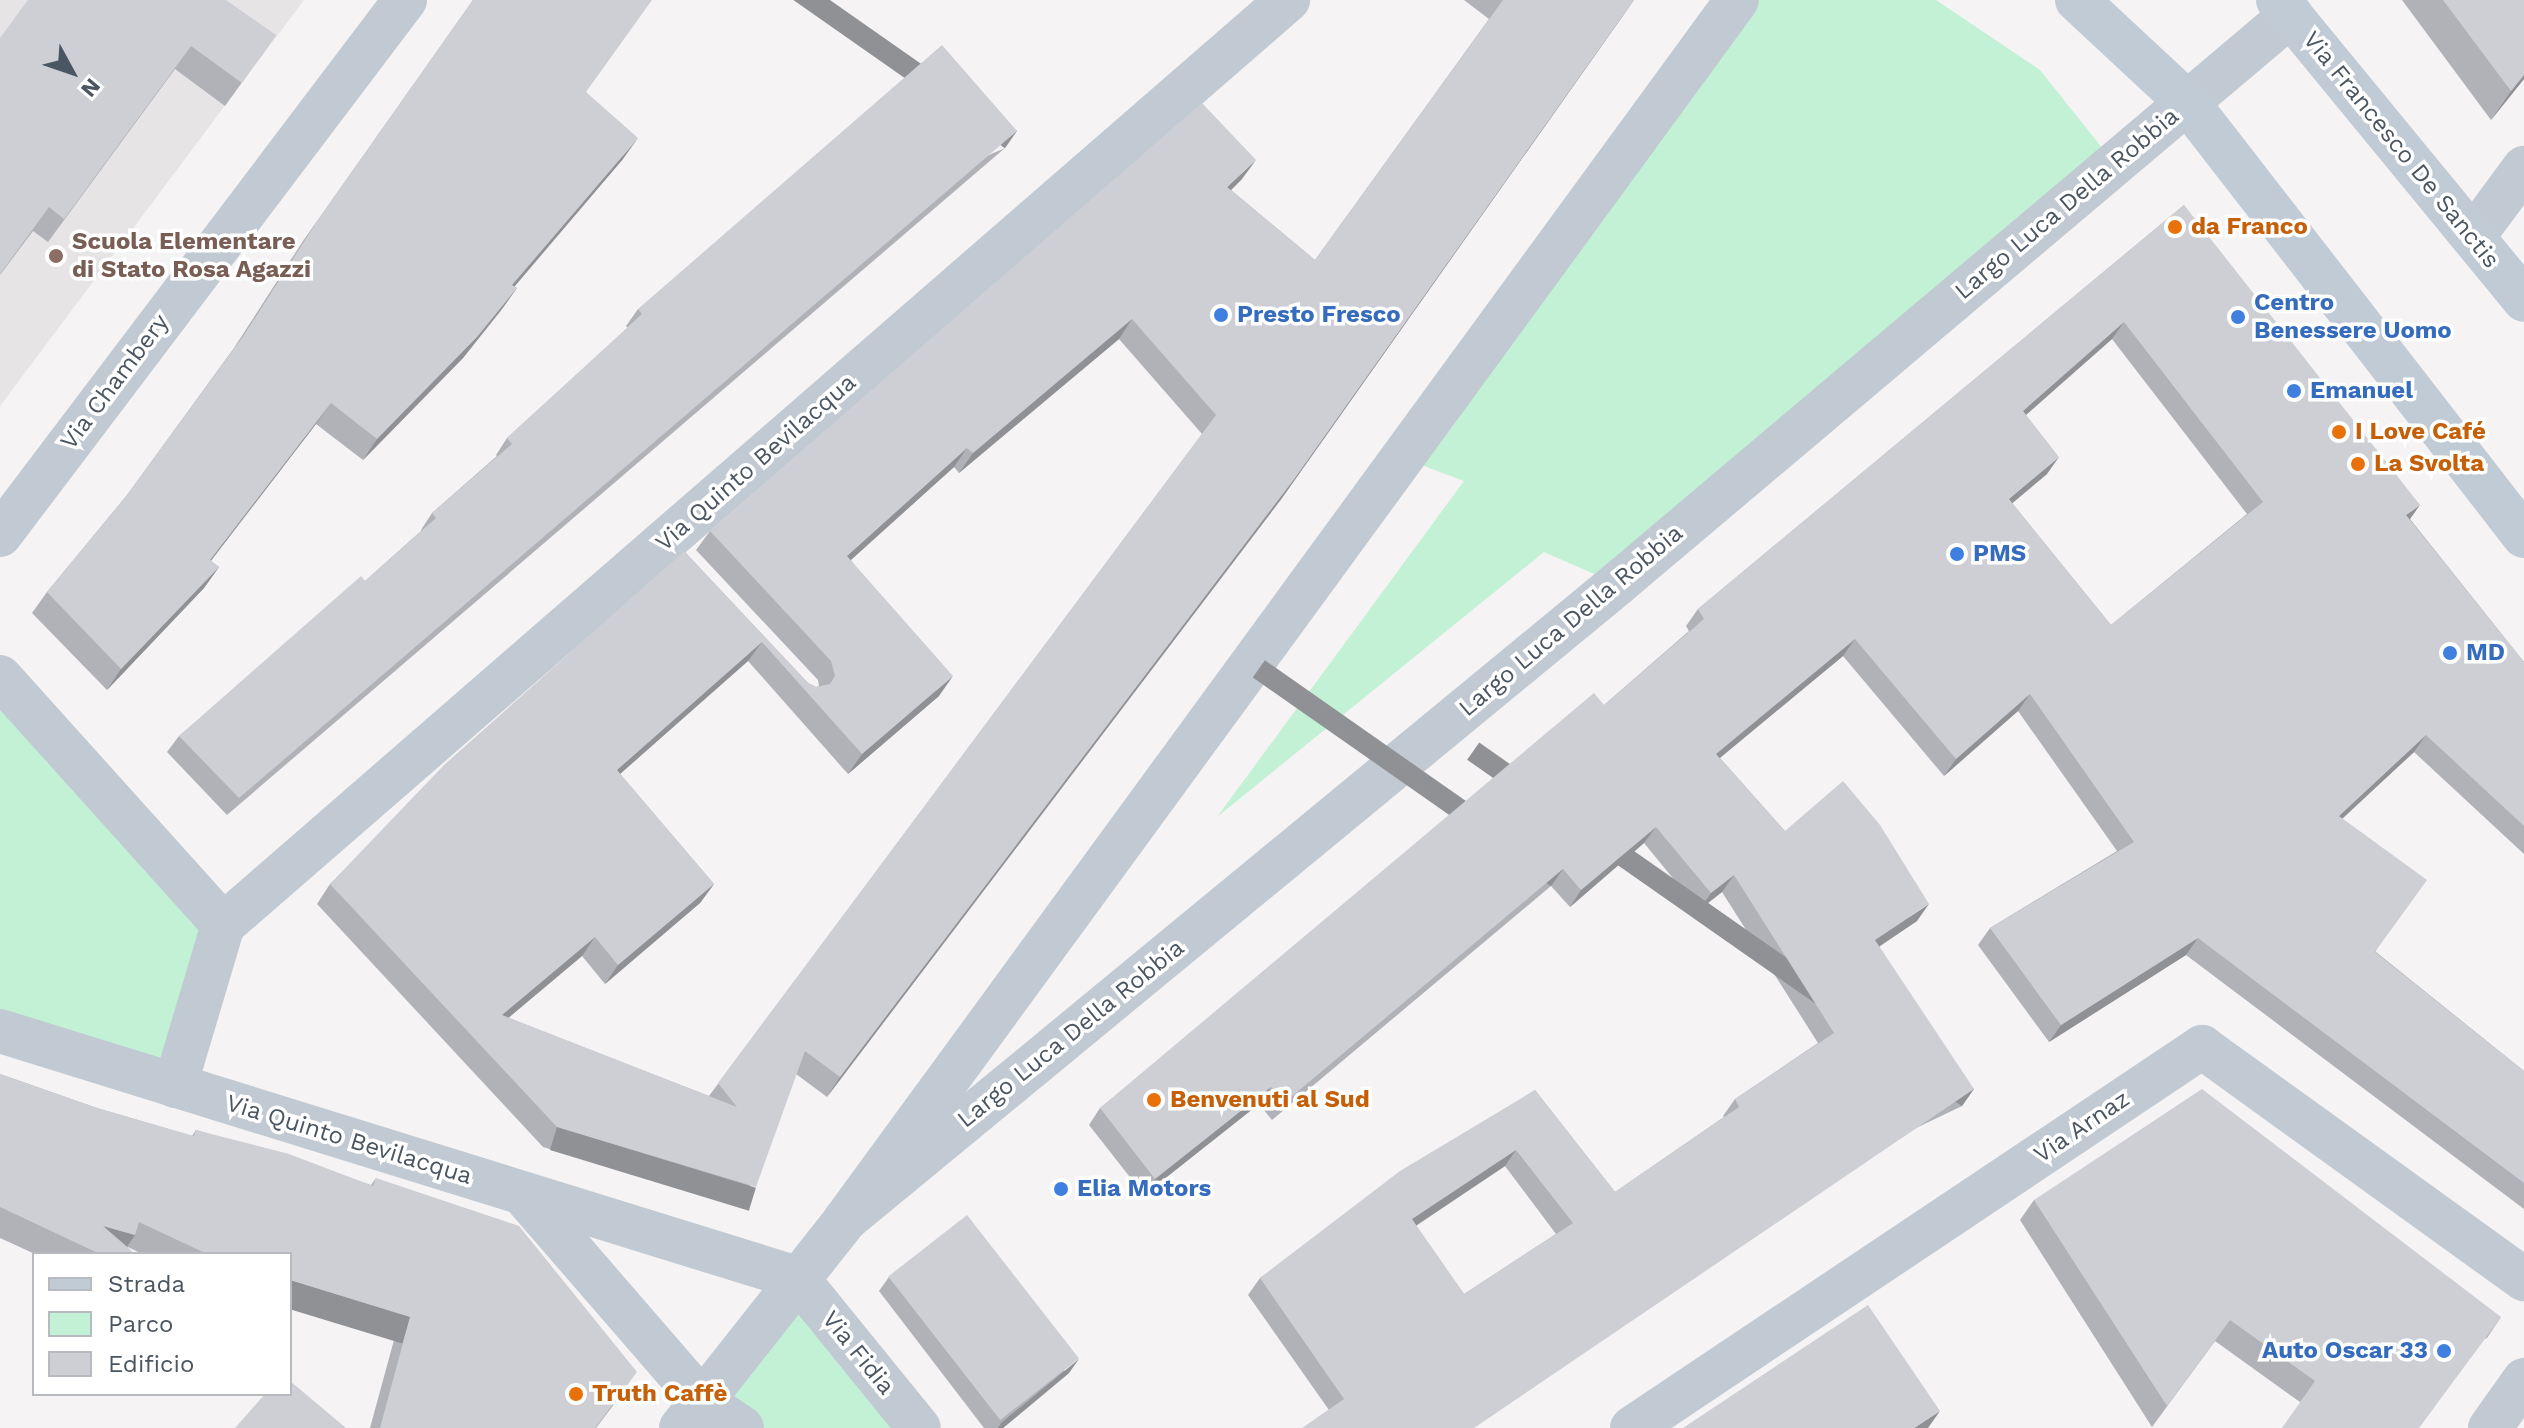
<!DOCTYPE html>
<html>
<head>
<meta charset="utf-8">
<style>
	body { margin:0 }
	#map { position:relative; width:2524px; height:1428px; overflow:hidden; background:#f5f3f3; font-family:"Work Sans",sans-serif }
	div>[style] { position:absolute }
	.education>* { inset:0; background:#e6e4e5 }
	.green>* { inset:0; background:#c3f1d5 }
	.street>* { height:44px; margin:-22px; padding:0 22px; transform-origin:22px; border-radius:22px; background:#c1cad2 }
	.secondary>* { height:44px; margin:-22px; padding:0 22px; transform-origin:22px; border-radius:22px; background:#c1cbd6 }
	.wall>* { inset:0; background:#b0b2b7 }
	.shaded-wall>* { inset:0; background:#909195; transform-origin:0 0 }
	.building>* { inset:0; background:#cdcfd5; transform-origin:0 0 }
	.dots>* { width:22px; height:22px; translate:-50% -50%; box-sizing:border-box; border:4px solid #fff; border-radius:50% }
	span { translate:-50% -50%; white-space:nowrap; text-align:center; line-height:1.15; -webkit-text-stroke:7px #fff; paint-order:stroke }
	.street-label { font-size:24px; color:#4a5661 }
	.food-label { font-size:24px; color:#c56008; font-weight:700 }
	.left { translate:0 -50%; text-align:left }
	.education-label { font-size:24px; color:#785e54; font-weight:700 }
	.shop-label { font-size:24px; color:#366cbe; font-weight:700 }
	.right { translate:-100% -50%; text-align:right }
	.legend { position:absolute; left:32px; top:1252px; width:260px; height:144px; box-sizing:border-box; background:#fff; border:2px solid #b7bbc0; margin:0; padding:10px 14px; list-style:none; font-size:24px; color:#4a5661 }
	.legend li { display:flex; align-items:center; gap:16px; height:40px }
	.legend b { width:40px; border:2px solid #b7bbc0 }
	.north { position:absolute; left:32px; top:32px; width:80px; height:80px; -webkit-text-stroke:6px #fff; paint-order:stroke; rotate:130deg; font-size:22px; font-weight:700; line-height:32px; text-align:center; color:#4a5661 }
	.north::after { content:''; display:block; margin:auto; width:28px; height:36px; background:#4a5661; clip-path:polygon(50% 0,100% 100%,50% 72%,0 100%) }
</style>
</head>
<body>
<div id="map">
	<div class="education">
		<i style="clip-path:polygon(0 0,304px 0,0 406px)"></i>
	</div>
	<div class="green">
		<i style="clip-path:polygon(1737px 0,1936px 0,2040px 70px,2115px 164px,1617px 584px,1544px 552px,1217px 817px,1464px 481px,1400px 457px)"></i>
		<i style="clip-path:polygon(0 677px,223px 925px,175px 1086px,0 1031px)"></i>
		<i style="clip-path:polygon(797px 1278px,919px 1428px,742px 1428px,702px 1401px)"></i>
	</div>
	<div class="street">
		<i style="left:2473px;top:237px;width:86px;rotate:-53.5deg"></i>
		<i style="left:0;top:535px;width:671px;rotate:-52.87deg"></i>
		<i style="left:0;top:677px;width:334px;rotate:48deg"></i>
		<i style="left:0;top:1031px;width:834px;rotate:17.22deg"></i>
		<i style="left:175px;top:1086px;width:168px;rotate:-73.4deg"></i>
		<i style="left:223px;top:925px;width:1411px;rotate:-40.98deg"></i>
		<i style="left:523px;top:1194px;width:274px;rotate:49.1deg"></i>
		<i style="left:702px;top:1401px;width:48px;rotate:34deg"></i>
		<i style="left:845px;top:1220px;width:1000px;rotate:-39.48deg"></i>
		<i style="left:1617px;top:584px;width:882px;rotate:-40.17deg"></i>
		<i style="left:797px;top:1278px;width:193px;rotate:50.9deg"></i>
		<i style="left:681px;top:1428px;width:265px;rotate:-51.7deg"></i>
		<i style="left:845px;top:1220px;width:1511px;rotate:-53.83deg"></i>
		<i style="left:1632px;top:1428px;width:686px;rotate:-33.76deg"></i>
		<i style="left:2202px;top:1047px;width:397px;rotate:35.8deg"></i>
		<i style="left:2490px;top:1428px;width:59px;rotate:-54.7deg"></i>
	</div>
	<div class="secondary">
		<i style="left:2077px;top:0;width:151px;rotate:42.9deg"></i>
		<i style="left:2188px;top:103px;width:548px;rotate:52.19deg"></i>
		<i style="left:2278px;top:0;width:388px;rotate:50.6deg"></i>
	</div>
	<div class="wall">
		<i style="clip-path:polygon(473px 0,586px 92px,623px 159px,514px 286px,517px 288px,502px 309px,463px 358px,363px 460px,316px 424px,211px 561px,219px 567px,204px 588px,107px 690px,32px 613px,47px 592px,127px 495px,234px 348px,303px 241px)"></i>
		<i style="clip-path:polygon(evenodd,1464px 0,1634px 0,1282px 498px,827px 1097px,796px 1074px,742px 1206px,543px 1147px,317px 904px,330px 884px,684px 551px,808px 683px,816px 687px,819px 686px,818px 680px,696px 550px,710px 531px,1242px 179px,1231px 190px,1315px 260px,1489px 19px,1464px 0,1119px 339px,1202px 434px,709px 1096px,508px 1018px,582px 956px,605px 984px,700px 903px,714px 884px,620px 774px,748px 661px,848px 774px,939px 696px,851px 560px,954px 467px,959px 473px,1119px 339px)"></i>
		<i style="clip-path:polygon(2402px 0,2524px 0,2524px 79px,2491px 120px)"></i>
		<i style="clip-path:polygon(276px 35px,225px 106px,175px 69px,48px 242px,33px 231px,0 275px,0 38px)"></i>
		<i style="clip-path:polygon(1005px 148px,227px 815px,167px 752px,179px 736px,365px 581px,421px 531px,421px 530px,432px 513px,497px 456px,496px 455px,507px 438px,628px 328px,626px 326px,638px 309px)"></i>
		<i style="clip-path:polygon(evenodd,2184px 205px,2410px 519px,2524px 662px,2524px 854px,2414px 752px,2342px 818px,2376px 952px,2524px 1071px,2524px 1209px,2186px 955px,2049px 1042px,1978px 945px,1990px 928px,2117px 851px,2018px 711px,1944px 776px,1843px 656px,1720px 758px,1785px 831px,1917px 921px,1879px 947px,1962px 1106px,1329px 1410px,1248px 1295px,1260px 1278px,1535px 1090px,1615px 1192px,1724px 1117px,1723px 1116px,1735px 1099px,1818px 1043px,1722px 892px,1699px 910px,1644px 843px,1570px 907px,1551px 886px,1272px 1120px,1259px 1104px,1144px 1195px,1089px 1125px,1100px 1108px,1604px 705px,1689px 631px,1686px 626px,1698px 609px,2184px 205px,2112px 339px,2247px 514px,2111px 625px,2012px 503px,2047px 474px,2026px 415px,2112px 339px,2184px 205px,1505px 1166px,1556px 1234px,1464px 1294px,1416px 1226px,1505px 1166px)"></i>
		<i style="clip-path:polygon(0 1074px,97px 1108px,192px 1136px,196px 1130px,371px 1185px,376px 1178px,621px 1395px,596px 1428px,370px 1428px,394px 1340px,290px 1308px,290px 1254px,142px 1254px,128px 1247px,130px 1254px,35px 1254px,0 1238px)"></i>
		<i style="clip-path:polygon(2034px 1200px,2501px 1317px,2487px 1338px,2300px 1402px,2215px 1341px,2152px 1427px,2020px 1220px)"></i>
		<i style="clip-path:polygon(889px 1277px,1069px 1373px,1003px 1428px,984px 1428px,879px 1291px)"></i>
	</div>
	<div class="shaded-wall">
		<i style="clip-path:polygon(1634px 0,1282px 498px,827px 1097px,840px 1077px)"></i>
		<i style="clip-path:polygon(2524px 75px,2524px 79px,2491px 120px,2511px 91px)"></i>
		<i style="left:1017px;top:131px;width:21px;height:1025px;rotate:125deg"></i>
		<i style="clip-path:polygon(638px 138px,623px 159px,498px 306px,512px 285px)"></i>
		<i style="clip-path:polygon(1256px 160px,1242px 179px,1214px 207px,1227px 187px)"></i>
		<i style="clip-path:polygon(517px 288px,502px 309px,463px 358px,363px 460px,377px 439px)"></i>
		<i style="clip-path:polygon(1132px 319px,1119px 339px,959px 473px,973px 453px)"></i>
		<i style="clip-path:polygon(2124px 322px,2112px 339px,2011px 428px,2023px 411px)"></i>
		<i style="clip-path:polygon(331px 403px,316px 424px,195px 581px,210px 560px)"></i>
		<i style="clip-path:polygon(967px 448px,954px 467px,833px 576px,847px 556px)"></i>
		<i style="clip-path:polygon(2059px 457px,2047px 474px,1997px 516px,2009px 499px)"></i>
		<i style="clip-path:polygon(2420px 505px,2408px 522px,2406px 515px)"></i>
		<i style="clip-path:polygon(219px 567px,204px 588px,107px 690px,121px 669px)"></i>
		<i style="clip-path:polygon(1855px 639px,1843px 656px,1704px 771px,1716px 754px)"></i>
		<i style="clip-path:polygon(762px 642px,748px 661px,603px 789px,617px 770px)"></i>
		<i style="clip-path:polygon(953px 676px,939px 696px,848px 774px,862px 754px)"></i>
		<i style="clip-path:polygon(2030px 694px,2018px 711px,1944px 776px,1956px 759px)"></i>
		<i style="clip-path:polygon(2426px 735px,2414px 752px,2327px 833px,2339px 816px)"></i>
		<i style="clip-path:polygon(1656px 827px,1644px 843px,1570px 907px,1581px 890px)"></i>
		<i style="left:1563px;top:869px;width:21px;height:364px;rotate:125deg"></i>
		<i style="clip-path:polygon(1734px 875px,1722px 892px,1699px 910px,1711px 893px)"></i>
		<i style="clip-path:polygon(714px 884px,700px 903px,605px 984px,618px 965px)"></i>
		<i style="clip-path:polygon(1929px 904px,1917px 921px,1863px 957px,1875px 940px)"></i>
		<i style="clip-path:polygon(595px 937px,582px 956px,488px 1035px,502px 1015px)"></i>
		<i style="clip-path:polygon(2198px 938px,2186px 955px,2049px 1042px,2061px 1025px)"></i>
		<i style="clip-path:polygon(1271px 1087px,1259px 1104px,1144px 1195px,1155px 1179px)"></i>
		<i style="left:1974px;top:1089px;width:21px;height:604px;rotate:125deg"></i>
		<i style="left:557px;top:1127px;width:208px;height:24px;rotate:17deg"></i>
		<i style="clip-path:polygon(1516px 1150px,1505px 1166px,1400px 1236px,1412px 1219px)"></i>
		<i style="clip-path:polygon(103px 1226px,135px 1235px,122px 1254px)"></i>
		<i style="left:290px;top:1280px;width:126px;height:28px;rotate:17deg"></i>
		<i style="clip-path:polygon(1079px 1359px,1069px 1373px,1003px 1428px,998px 1428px,1001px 1423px)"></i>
		<i style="clip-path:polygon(1940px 1411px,1928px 1428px,1914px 1428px)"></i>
	</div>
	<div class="building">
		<i style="clip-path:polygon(28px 0,226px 0,276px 35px,242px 83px,191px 46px,64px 219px,49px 207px,0 274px,0 38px)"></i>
		<i style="clip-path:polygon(473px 0,652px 0,586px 92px,638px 138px,512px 285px,517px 288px,477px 337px,377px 439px,331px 403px,210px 560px,219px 567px,121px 669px,47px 592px,127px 495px,244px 335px,318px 220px)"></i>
		<i style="clip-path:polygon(evenodd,1503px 0,1634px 0,1295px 478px,840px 1077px,805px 1051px,756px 1187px,557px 1127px,330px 884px,444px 765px,684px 551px,808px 683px,816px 687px,830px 684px,835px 676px,831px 661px,710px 531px,1202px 103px,1256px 160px,1227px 187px,1315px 260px,1503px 0,1132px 319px,1216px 415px,718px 1083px,737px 1107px,502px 1015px,595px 937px,618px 965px,714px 884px,617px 770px,762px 642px,862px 754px,953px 676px,847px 556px,967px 448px,973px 453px,1132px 319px)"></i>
		<i style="clip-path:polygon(2443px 0,2524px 0,2524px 75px,2511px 91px)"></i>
		<i style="clip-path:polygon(942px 45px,1017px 131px,239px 798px,179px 736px,361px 576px,365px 581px,436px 518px,432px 513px,512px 444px,507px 438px,642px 314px,638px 309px)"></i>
		<i style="clip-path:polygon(evenodd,2184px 205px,2420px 505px,2406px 515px,2524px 662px,2524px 826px,2426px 735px,2339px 816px,2427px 880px,2375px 952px,2524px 1071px,2524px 1183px,2198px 938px,2061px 1025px,1990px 928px,2134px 842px,2030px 694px,1956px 759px,1855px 639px,1716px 754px,1785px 831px,1843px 781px,1880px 825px,1929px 904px,1875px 940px,1974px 1089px,1474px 1428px,1302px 1428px,1344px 1399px,1260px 1278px,1400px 1171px,1535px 1090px,1615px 1192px,1739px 1107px,1735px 1099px,1834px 1033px,1734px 875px,1711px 893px,1656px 827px,1581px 890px,1563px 869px,1284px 1103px,1271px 1087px,1155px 1179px,1100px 1108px,1594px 693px,1604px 705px,1704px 619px,1698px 609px,2184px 205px,2124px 322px,2263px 502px,2111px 625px,2009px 499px,2059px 457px,2023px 411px,2124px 322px,2184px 205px,1516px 1150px,1573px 1223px,1464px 1294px,1412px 1219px,1516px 1150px)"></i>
		<i style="clip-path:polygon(0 1074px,97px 1108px,194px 1136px,196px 1130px,289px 1154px,373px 1186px,376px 1178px,519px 1226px,637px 1372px,595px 1428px,380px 1428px,410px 1317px,290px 1280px,290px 1254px,207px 1254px,139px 1222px,135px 1235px,103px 1226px,132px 1251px,130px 1254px,100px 1254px,0 1207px)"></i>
		<i style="clip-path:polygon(2202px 1089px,2501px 1317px,2419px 1428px,2282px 1428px,2315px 1381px,2230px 1320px,2167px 1406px,2034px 1200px)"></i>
		<i style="left:967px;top:1215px;width:182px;height:100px;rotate:52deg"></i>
		<i style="clip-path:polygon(1868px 1305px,1940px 1411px,1914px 1428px,1683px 1428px)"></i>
		<i style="clip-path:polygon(290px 1381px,346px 1428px,235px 1428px,265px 1394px,290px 1394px)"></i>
	</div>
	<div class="dots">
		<i style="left:2175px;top:227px;background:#e8710a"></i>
		<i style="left:56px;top:256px;background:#8d6e63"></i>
		<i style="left:1221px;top:315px;background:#3f7fe0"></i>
		<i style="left:2238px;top:317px;background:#3f7fe0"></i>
		<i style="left:2294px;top:391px;background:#3f7fe0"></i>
		<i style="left:2339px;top:432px;background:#e8710a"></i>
		<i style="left:2358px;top:464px;background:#e8710a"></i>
		<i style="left:1957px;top:554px;background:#3f7fe0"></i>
		<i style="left:2450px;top:653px;background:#3f7fe0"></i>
		<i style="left:1154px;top:1100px;background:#e8710a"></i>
		<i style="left:1061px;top:1189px;background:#3f7fe0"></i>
		<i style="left:2444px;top:1351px;background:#3f7fe0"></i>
		<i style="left:576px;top:1394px;background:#e8710a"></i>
	</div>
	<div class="street-label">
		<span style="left:2401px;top:150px;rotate:51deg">Via Francesco De Sanctis</span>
		<span style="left:2067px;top:204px;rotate:-40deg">Largo Luca Della Robbia</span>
		<span style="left:115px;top:382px;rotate:-53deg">Via Chambery</span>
		<span style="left:756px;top:463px;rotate:-41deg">Via Quinto Bevilacqua</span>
		<span style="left:1571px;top:621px;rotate:-40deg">Largo Luca Della Robbia</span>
		<span style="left:1071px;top:1034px;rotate:-39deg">Largo Luca Della Robbia</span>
		<span style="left:2082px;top:1127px;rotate:-34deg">Via Arnaz</span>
		<span style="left:349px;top:1140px;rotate:17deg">Via Quinto Bevilacqua</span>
		<span style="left:858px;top:1353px;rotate:51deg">Via Fidia</span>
	</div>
	<div class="food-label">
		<span class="left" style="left:2191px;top:227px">da Franco</span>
		<span class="left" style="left:2355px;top:432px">I Love Café</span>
		<span class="left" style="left:2374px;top:464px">La Svolta</span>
		<span class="left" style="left:1170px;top:1100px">Benvenuti al Sud</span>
		<span class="left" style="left:592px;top:1394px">Truth Caffè</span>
	</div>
	<div class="education-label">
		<span class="left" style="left:72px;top:256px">Scuola Elementare<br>di Stato Rosa Agazzi</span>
	</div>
	<div class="shop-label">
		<span class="left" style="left:2254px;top:317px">Centro<br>Benessere Uomo</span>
		<span class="left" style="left:1237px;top:315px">Presto Fresco</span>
		<span class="left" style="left:2310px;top:391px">Emanuel</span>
		<span class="left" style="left:1973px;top:554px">PMS</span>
		<span class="left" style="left:2466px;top:653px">MD</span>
		<span class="left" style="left:1077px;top:1189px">Elia Motors</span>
		<span class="right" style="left:2428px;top:1351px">Auto Oscar 33</span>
	</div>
	<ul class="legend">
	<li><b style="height:10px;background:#c1cbd6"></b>Strada</li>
	<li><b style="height:22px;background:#c3f1d5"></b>Parco</li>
	<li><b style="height:22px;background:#cdcfd5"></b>Edificio</li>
	</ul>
	<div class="north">N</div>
</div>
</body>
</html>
